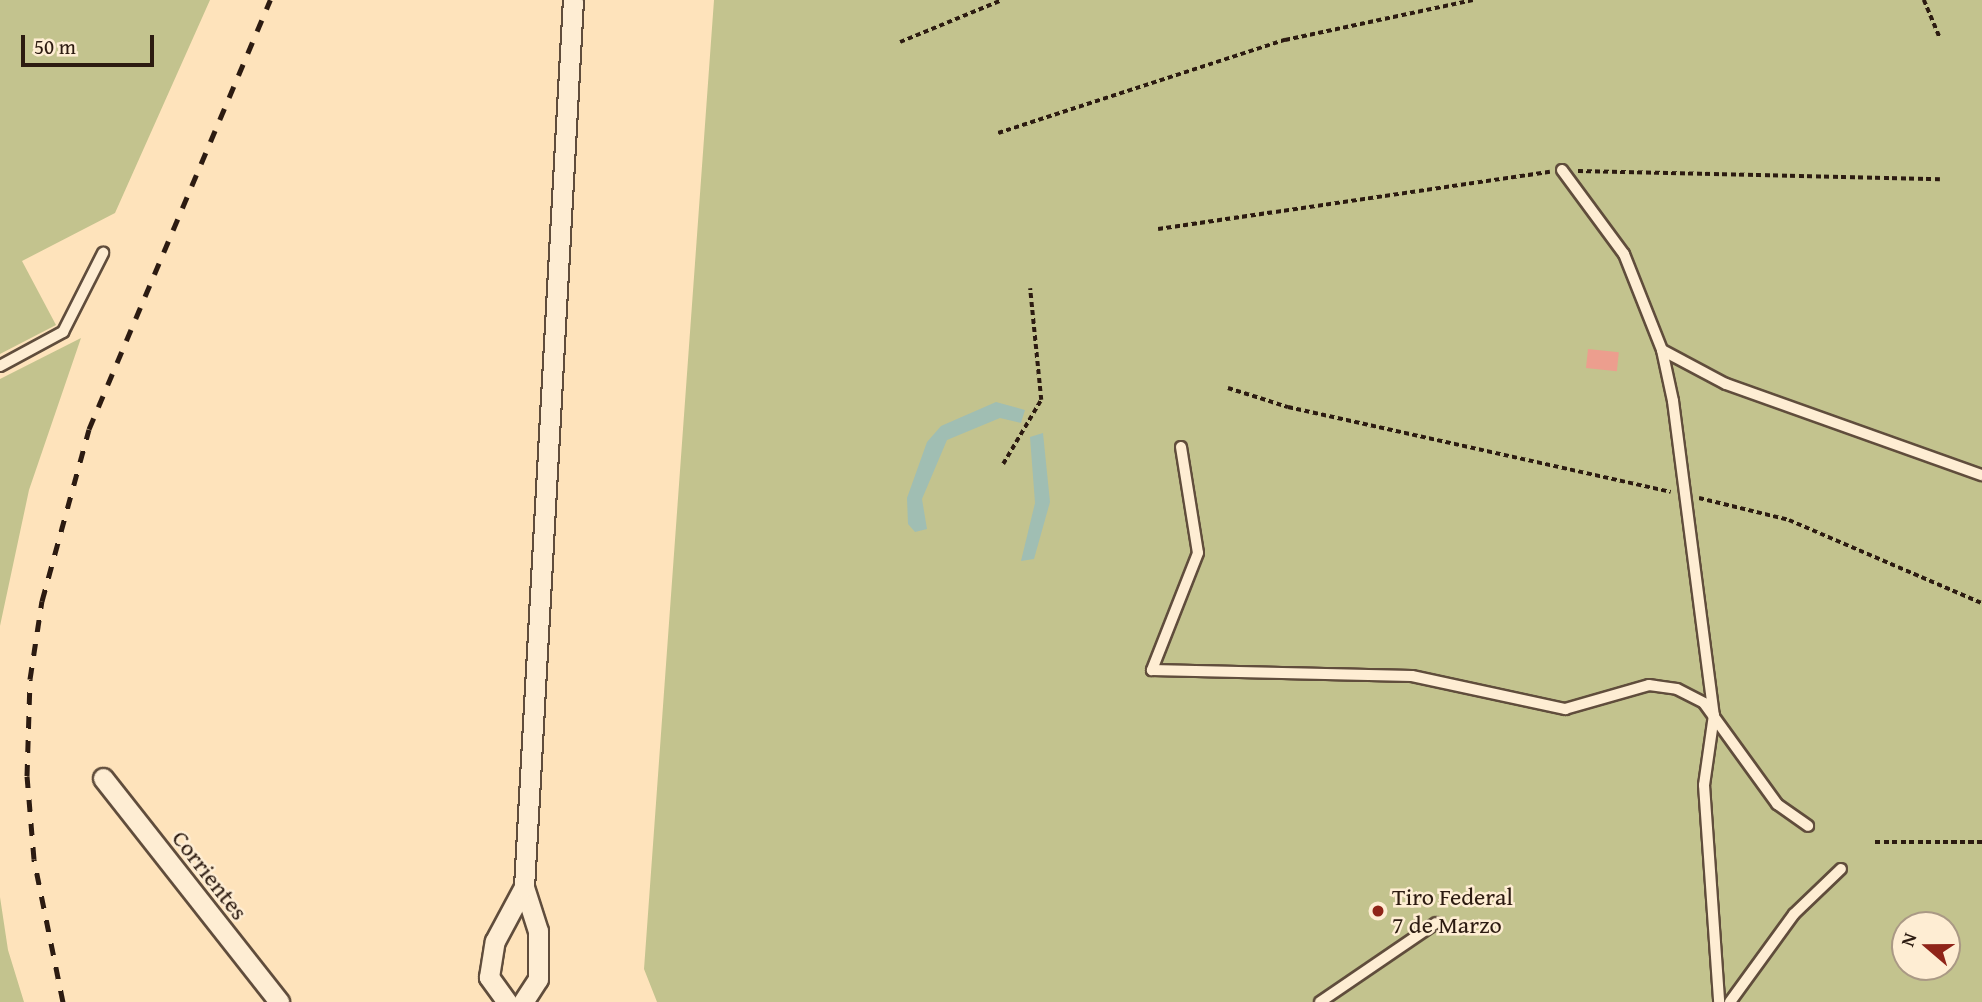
<!DOCTYPE html>
<html>
<head>
<meta charset="utf-8">
<style>
	body { margin:0 }
	#map { position:relative; width:1982px; height:1002px; overflow:hidden; background:#fee3bb; font-family:"Gentium Book Plus",serif }
	div>[style] { position:absolute }
	.green>* { inset:0; background:#c3c38e }
	.water>* { inset:0; background:#a0beb3 }
	.building>* { inset:0; background:#ec9e8e; transform-origin:0 0 }
	.path>* { height:3.5px; margin-top:-1.75px; transform-origin:0; background:repeating-linear-gradient(90deg,#2c1b11 0 5px,transparent 0 8.5px) }
	.roads { filter:drop-shadow(2px 0 #604d3c) drop-shadow(-2px 0 #604d3c) drop-shadow(0 2px #604d3c) drop-shadow(0 -2px #604d3c) }
	.service>* { height:10px; margin:-5px; padding:0 5px; transform-origin:5px; border-radius:5px; background:#feedd3 }
	.minor>* { height:19px; margin:-9.5px; padding:0 9.5px; transform-origin:9.5px; border-radius:9.5px; background:#feedd3 }
	.rail>* { height:5px; margin-top:-2.5px; transform-origin:0; background:repeating-linear-gradient(90deg,#2c1b11 0 12px,transparent 0 24px) }
	.dots>* { width:19px; height:19px; translate:-50% -50%; box-sizing:border-box; border:4px solid #feedd3; border-radius:50% }
	span { translate:-50% -50%; white-space:nowrap; text-align:center; line-height:1.15; -webkit-text-stroke:5px #feedd3; paint-order:stroke }
	.street-label { font-size:24px; color:#2c1b11 }
	.poi-label { font-size:24px; color:#2c1b11 }
	.left { translate:0 -50%; text-align:left }
	.north { position:absolute; left:1891px; top:911px; width:70px; height:70px; box-sizing:border-box; background:#feedd3; border:2px solid #aa9985; border-radius:50%; rotate:290deg; font-size:19px; font-weight:700; line-height:28px; text-align:center; color:#2c1b11 }
	.north::after { content:''; display:block; margin:auto; width:24px; height:32px; background:#8f2418; clip-path:polygon(50% 0,100% 100%,50% 72%,0 100%) }
	.scale { position:absolute; left:21px; top:35px; width:133px; height:32px; box-sizing:border-box; border:4px solid #2c1b11; border-top:0; padding-left:9px; font-size:21px; line-height:24px; white-space:nowrap; color:#2c1b11; -webkit-text-stroke:5px #feedd3; paint-order:stroke }
</style>
</head>
<body>
<div id="map">
	<div class="green">
		<i style="clip-path:polygon(0 0,210px 0,115px 213px,22px 261px,56px 325px,0 354px)"></i>
		<i style="clip-path:polygon(evenodd,714px 0,1982px 0,1982px 1002px,657px 1002px,644px 969px,714px 0,1905px 925px,1947px 925px,1947px 967px,1905px 967px,1905px 925px)"></i>
		<i style="clip-path:polygon(81px 338px,29px 490px,0 626px,0 379px)"></i>
		<i style="clip-path:polygon(0 897px,8px 950px,24px 1002px,0 1002px)"></i>
	</div>
	<div class="water">
		<i style="clip-path:polygon(996px 402px,1025px 410px,1021px 423px,1000px 418px,947px 440px,922px 499px,927px 529px,915px 532px,908px 524px,907px 498px,927px 442px,941px 426px)"></i>
		<i style="clip-path:polygon(1043px 433px,1050px 502px,1034px 559px,1021px 561px,1035px 503px,1030px 437px)"></i>
	</div>
	<div class="building">
		<i style="left:1588px;top:349px;width:31px;height:19px;rotate:6deg"></i>
	</div>
	<div class="path">
		<i style="left:1924px;top:0;width:41px;rotate:67.2deg"></i>
		<i style="left:900px;top:42px;width:110px;rotate:-22.4deg"></i>
		<i style="left:998px;top:133px;width:302px;rotate:-18deg"></i>
		<i style="left:1285px;top:40px;width:192px;rotate:-12deg"></i>
		<i style="left:1578px;top:171px;width:362px;rotate:1.3deg"></i>
		<i style="left:1158px;top:229px;width:396px;rotate:-8.3deg"></i>
		<i style="left:1228px;top:388px;width:63px;rotate:17.6deg"></i>
		<i style="left:1288px;top:407px;width:392px;rotate:12.5deg"></i>
		<i style="left:1003px;top:464px;width:74px;rotate:-59.3deg"></i>
		<i style="left:1041px;top:400px;width:112px;rotate:-95.7deg"></i>
		<i style="left:1699px;top:498px;width:93px;rotate:13.7deg"></i>
		<i style="left:1789px;top:520px;width:210px;rotate:23.3deg"></i>
		<i style="left:1875px;top:842px;width:107px"></i>
	</div>
	<div class="roads">
		<div class="service">
			<i style="left:1562px;top:170px;width:104px;rotate:53.6deg"></i>
			<i style="left:1624px;top:254px;width:103px;rotate:68.4deg"></i>
			<i style="left:1662px;top:350px;width:52px;rotate:77.8deg"></i>
			<i style="left:1673px;top:401px;width:317px;rotate:82.6deg"></i>
			<i style="left:1714px;top:715px;width:71px;rotate:98.1deg"></i>
			<i style="left:1704px;top:785px;width:218px;rotate:86deg"></i>
			<i style="left:1662px;top:350px;width:72px;rotate:28deg"></i>
			<i style="left:1726px;top:384px;width:272px;rotate:19.6deg"></i>
			<i style="left:0;top:366px;width:72px;rotate:-28.4deg"></i>
			<i style="left:63px;top:332px;width:89px;rotate:-63.1deg"></i>
			<i style="left:1181px;top:447px;width:107px;rotate:80.9deg"></i>
			<i style="left:1198px;top:553px;width:126px;rotate:111.5deg"></i>
			<i style="left:1152px;top:670px;width:260px;rotate:1.3deg"></i>
			<i style="left:1412px;top:676px;width:157px;rotate:12.2deg"></i>
			<i style="left:1565px;top:709px;width:87px;rotate:-15.9deg"></i>
			<i style="left:1649px;top:685px;width:28px;rotate:8deg"></i>
			<i style="left:1677px;top:689px;width:30px;rotate:27deg"></i>
			<i style="left:1704px;top:703px;width:125px;rotate:54.1deg"></i>
			<i style="left:1777px;top:804px;width:38px;rotate:35deg"></i>
			<i style="left:1320px;top:1002px;width:140px;rotate:-34.3deg"></i>
			<i style="left:1730px;top:1002px;width:109px;rotate:-54deg"></i>
			<i style="left:1794px;top:914px;width:65px;rotate:-43.8deg"></i>
		</div>
		<div class="minor">
			<i style="left:103px;top:778px;width:285px;rotate:51.8deg"></i>
			<i style="left:507px;top:1002px;width:31px;rotate:-126deg"></i>
			<i style="left:489px;top:977px;width:36px;rotate:-81deg"></i>
			<i style="left:495px;top:941px;width:61px;rotate:-61.8deg"></i>
			<i style="left:523px;top:1002px;width:27px;rotate:-57deg"></i>
			<i style="left:538px;top:979px;width:48px;rotate:-90deg"></i>
			<i style="left:538px;top:931px;width:46px;rotate:-107.7deg"></i>
			<i style="left:524px;top:887px;width:888px;rotate:-86.84deg"></i>
		</div>
	</div>
	<div class="rail">
		<i style="left:63px;top:1002px;width:146px;rotate:-101.5deg"></i>
		<i style="left:34px;top:859px;width:83px;rotate:-94.8deg"></i>
		<i style="left:27px;top:776px;width:97px;rotate:-88.2deg"></i>
		<i style="left:30px;top:679px;width:79px;rotate:-81.3deg"></i>
		<i style="left:42px;top:601px;width:178px;rotate:-74.7deg"></i>
		<i style="left:89px;top:429px;width:466px;rotate:-67.1deg"></i>
	</div>
	<div class="dots">
		<i style="left:1378px;top:911px;background:#8f2418"></i>
	</div>
	<div class="street-label">
		<span style="left:210px;top:875px;rotate:52deg">Corrientes</span>
	</div>
	<div class="poi-label">
		<span class="left" style="left:1392px;top:911px">Tiro Federal<br>7 de Marzo</span>
	</div>
	<div class="north">N</div>
	<div class="scale">50 m</div>
</div>
</body>
</html>
